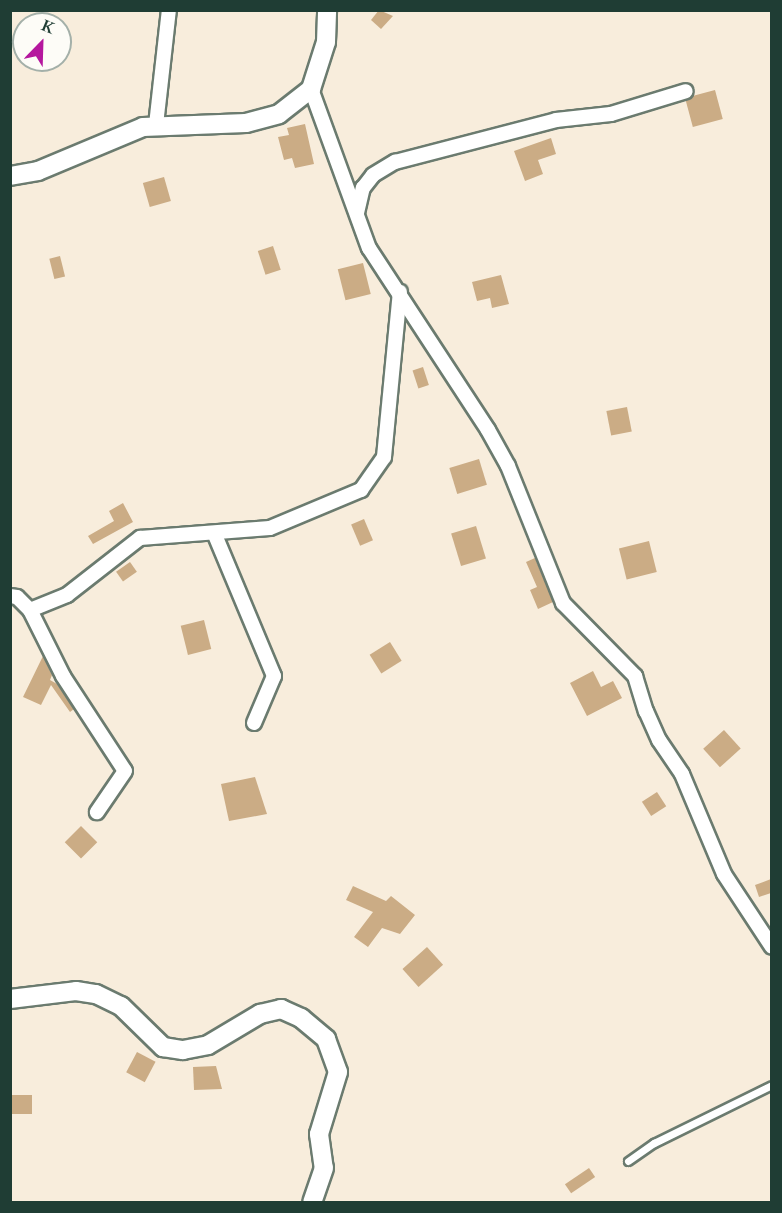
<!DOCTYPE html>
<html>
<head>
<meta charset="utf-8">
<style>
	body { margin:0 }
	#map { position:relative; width:782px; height:1213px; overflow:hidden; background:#f8eddc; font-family:Cardo,serif }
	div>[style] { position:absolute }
	.building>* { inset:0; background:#cbac85; transform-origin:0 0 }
	.roads { filter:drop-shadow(2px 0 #6b7b6f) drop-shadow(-2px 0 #6b7b6f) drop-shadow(0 2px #6b7b6f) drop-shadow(0 -2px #6b7b6f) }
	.service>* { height:7px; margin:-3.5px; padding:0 3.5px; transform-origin:3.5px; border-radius:3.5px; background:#fff }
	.minor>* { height:14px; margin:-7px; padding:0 7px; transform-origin:7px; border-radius:7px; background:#fff }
	.tertiary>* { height:18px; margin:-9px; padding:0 9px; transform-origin:9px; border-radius:9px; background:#fff }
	span { translate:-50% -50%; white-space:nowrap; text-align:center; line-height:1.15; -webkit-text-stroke:5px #fdfcf7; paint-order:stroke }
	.frame { position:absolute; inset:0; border:12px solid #1f3d34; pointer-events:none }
	.north { position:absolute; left:12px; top:12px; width:60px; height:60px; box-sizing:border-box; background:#fdfcf7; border:2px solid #a4b0a9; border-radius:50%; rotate:23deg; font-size:16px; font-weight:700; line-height:24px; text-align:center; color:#1f3d34 }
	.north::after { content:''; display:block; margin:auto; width:21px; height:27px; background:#b5179e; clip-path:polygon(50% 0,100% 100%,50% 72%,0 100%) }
</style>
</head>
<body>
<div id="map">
	<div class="building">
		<i style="clip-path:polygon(379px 10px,393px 16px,381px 29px,371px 20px)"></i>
		<i style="left:715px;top:90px;width:30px;height:31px;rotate:75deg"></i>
		<i style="clip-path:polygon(305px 124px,314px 164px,295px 168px,292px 158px,284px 160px,278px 137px,289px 135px,287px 128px)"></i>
		<i style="clip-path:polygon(551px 138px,556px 154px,538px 160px,543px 174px,525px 181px,514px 151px)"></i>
		<i style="left:164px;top:177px;width:25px;height:22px;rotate:74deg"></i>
		<i style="left:273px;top:246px;width:25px;height:16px;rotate:72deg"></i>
		<i style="left:60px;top:256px;width:21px;height:11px;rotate:76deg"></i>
		<i style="left:363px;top:263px;width:32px;height:26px;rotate:76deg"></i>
		<i style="clip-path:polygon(501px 275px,509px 304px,492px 308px,490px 298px,477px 301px,472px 282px)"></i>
		<i style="left:423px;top:367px;width:19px;height:11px;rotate:72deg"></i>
		<i style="left:627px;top:407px;width:25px;height:21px;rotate:79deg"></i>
		<i style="left:479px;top:459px;width:27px;height:31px;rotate:73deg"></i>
		<i style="clip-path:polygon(123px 503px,133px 522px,93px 544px,88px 536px,114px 521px,109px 511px)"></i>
		<i style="left:364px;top:519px;width:23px;height:14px;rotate:67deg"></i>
		<i style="left:476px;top:526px;width:34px;height:26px;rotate:73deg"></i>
		<i style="left:649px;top:541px;width:32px;height:31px;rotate:76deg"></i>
		<i style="clip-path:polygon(535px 558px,553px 602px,538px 609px,530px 590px,537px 587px,526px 562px)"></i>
		<i style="left:130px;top:562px;width:12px;height:17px;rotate:55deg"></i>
		<i style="left:204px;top:620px;width:30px;height:24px;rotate:76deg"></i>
		<i style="left:390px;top:642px;width:22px;height:24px;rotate:58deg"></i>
		<i style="clip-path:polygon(43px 656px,52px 675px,50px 680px,57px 684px,74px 709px,70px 712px,51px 685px,41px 705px,23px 697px)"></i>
		<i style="clip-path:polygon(593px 671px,601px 687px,613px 681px,622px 698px,587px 716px,570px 683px)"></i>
		<i style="left:724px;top:730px;width:25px;height:28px;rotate:48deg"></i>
		<i style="clip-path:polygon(255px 777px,267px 814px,229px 821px,221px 784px)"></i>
		<i style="left:657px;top:792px;width:17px;height:18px;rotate:57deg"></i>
		<i style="left:81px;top:826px;width:23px;height:23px;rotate:45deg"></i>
		<i style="clip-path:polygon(771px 879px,771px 893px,759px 897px,755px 885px)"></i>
		<i style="clip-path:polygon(353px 886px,386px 901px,391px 896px,415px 915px,400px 934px,382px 928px,368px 947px,354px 937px,373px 912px,346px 900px)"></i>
		<i style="left:427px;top:947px;width:24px;height:33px;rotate:48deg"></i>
		<i style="left:137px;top:1052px;width:21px;height:23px;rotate:28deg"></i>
		<i style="clip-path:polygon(216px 1066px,222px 1089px,194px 1090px,193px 1067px)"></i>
		<i style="left:10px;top:1095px;width:22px;height:19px"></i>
		<i style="left:589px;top:1168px;width:11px;height:29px;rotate:56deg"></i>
	</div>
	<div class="roads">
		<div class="service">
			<i style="left:628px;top:1161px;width:32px;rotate:-35deg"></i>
			<i style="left:654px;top:1143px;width:131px;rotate:-26.2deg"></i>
		</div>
		<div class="minor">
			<i style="left:311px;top:89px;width:169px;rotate:70deg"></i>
			<i style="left:369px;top:248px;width:217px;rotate:56.8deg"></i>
			<i style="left:488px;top:430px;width:41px;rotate:60.9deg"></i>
			<i style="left:508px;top:466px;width:148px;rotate:68.1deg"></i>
			<i style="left:563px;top:603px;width:103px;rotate:45.4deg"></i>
			<i style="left:635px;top:676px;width:37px;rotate:73deg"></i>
			<i style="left:646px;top:711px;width:32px;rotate:66deg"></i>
			<i style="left:659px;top:740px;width:41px;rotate:55.9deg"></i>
			<i style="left:682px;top:774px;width:108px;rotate:67.2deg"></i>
			<i style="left:724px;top:874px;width:87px;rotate:56.7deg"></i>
			<i style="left:156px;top:125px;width:116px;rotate:-83.6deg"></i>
			<i style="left:357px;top:213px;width:26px;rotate:-77deg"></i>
			<i style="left:363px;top:188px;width:16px;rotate:-52deg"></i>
			<i style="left:373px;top:175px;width:26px;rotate:-31deg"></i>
			<i style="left:395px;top:162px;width:166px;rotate:-14.6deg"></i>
			<i style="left:556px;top:120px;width:55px;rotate:-6.2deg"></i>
			<i style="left:611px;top:114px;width:78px;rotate:-17deg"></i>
			<i style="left:215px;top:535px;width:153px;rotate:67.3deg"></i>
			<i style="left:274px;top:676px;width:51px;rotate:113.1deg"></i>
			<i style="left:10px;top:596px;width:7px;rotate:8deg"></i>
			<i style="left:17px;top:597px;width:18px;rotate:45deg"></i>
			<i style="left:30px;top:610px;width:74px;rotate:63.4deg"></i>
			<i style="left:63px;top:676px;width:113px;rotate:56.9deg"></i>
			<i style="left:125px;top:771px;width:50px;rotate:124.3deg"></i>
			<i style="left:30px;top:610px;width:40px;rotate:-22deg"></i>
			<i style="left:67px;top:595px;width:93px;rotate:-38deg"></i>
			<i style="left:140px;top:538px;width:130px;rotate:-4.4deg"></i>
			<i style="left:270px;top:528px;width:99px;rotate:-22.7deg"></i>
			<i style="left:361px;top:490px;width:40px;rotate:-55.1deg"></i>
			<i style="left:384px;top:457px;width:166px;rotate:-84.5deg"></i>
		</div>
		<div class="tertiary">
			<i style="left:10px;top:176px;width:28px;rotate:-10deg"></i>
			<i style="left:38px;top:171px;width:114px;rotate:-22.7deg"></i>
			<i style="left:143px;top:127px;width:103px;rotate:-2.2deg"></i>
			<i style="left:246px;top:123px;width:34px;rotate:-15deg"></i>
			<i style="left:279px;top:114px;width:41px;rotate:-38deg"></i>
			<i style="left:311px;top:89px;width:49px;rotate:-72.3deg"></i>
			<i style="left:326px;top:42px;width:32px;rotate:-88deg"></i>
			<i style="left:10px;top:999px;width:66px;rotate:-6.9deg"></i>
			<i style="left:76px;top:991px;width:20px;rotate:9deg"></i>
			<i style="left:96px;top:994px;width:28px;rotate:26deg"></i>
			<i style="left:121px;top:1006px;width:59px;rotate:44.3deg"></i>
			<i style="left:163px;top:1047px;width:20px;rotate:9deg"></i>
			<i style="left:183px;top:1050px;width:25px;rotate:-11deg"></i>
			<i style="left:208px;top:1045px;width:61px;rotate:-30.8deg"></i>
			<i style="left:260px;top:1014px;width:22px;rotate:-13deg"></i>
			<i style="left:281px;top:1009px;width:22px;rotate:24deg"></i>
			<i style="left:301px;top:1018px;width:33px;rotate:40deg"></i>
			<i style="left:326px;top:1039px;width:35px;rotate:70deg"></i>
			<i style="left:338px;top:1072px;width:65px;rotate:107deg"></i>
			<i style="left:319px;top:1134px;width:34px;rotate:82deg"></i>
			<i style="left:324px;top:1168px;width:36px;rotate:109deg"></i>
		</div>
	</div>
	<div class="frame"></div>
	<div class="north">K</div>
</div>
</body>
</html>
